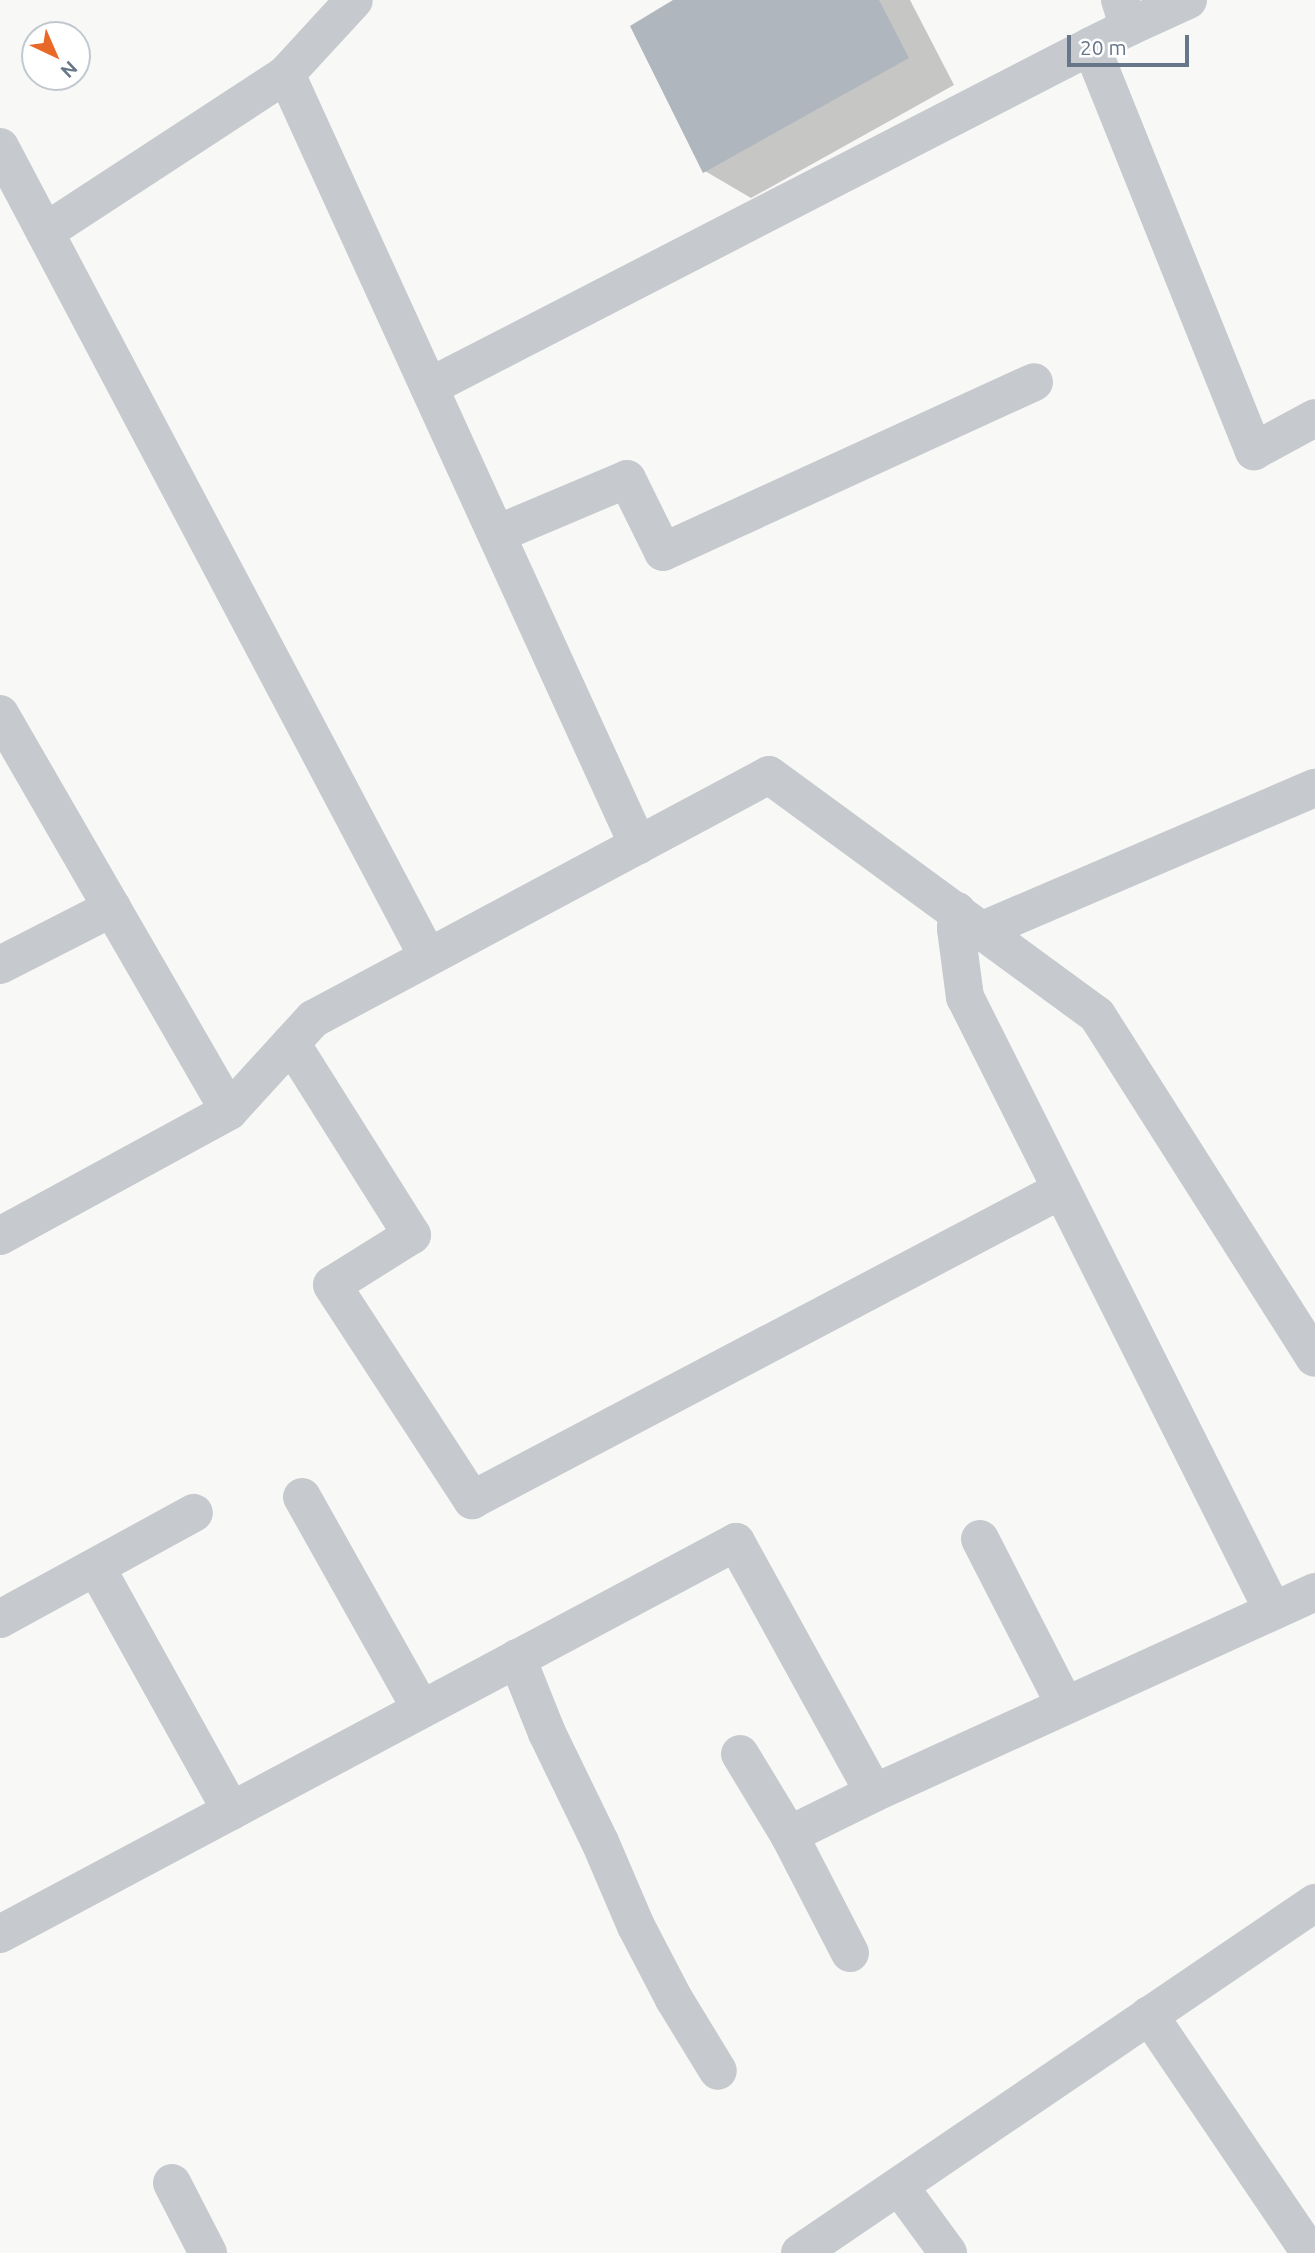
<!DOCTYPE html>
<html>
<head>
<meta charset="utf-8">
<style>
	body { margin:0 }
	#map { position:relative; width:1315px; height:2253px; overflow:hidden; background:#f8f9f6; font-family:Ubuntu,sans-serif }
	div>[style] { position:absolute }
	.shadow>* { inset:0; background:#0003 }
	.building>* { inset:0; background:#afb6bd }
	.minor>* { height:38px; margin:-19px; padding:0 19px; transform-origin:19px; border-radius:19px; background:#c6c9cd }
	span { translate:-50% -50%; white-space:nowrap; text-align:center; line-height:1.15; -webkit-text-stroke:7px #fff; paint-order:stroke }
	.north { position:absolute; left:21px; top:21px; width:70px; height:70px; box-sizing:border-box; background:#fff; border:2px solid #c2c8cf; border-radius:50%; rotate:136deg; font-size:19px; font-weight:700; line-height:28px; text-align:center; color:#677688 }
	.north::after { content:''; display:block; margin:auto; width:24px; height:32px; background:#e86927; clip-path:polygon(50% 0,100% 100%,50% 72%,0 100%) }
	.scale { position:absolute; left:1067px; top:35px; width:122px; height:32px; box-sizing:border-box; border:4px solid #677688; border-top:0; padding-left:9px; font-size:21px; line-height:24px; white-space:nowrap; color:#677688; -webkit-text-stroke:5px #fff; paint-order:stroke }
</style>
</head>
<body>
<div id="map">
	<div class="shadow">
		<i style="clip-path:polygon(676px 0,910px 0,954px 85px,751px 198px,705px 171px)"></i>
	</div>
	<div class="building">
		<i style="clip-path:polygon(673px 0,879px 0,909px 58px,703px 173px,630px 26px)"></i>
	</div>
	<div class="minor">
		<i style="left:1120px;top:0;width:28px;rotate:72deg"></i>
		<i style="left:1129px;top:27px;width:42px;rotate:153.4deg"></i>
		<i style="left:1091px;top:46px;width:437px;rotate:68.1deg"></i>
		<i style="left:1254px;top:451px;width:69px;rotate:-28.4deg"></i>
		<i style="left:1129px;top:27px;width:65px;rotate:-24.6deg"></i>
		<i style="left:286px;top:74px;width:848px;rotate:65.46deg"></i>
		<i style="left:0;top:147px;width:916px;rotate:62.15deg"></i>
		<i style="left:45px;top:232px;width:288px;rotate:-33.2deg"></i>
		<i style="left:286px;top:74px;width:100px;rotate:-47.4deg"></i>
		<i style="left:429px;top:387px;width:745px;rotate:-27.25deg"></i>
		<i style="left:497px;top:534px;width:141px;rotate:-22.9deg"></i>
		<i style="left:627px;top:479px;width:81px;rotate:63.7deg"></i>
		<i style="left:663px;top:552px;width:408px;rotate:-24.6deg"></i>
		<i style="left:0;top:714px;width:458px;rotate:60deg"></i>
		<i style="left:957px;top:911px;width:18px;rotate:93deg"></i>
		<i style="left:956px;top:929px;width:69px;rotate:82.5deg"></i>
		<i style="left:965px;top:997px;width:687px;rotate:63.36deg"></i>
		<i style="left:983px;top:930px;width:361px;rotate:-23.2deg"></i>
		<i style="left:0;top:965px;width:126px;rotate:-27deg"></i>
		<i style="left:291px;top:1043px;width:227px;rotate:57.8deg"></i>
		<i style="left:412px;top:1235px;width:94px;rotate:148deg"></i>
		<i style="left:332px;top:1285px;width:257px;rotate:56.9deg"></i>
		<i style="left:472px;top:1500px;width:666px;rotate:-27.76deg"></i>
		<i style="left:0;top:1236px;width:261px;rotate:-28.6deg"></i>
		<i style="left:229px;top:1111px;width:125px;rotate:-47.6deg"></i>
		<i style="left:313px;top:1019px;width:517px;rotate:-28.15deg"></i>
		<i style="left:769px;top:775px;width:406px;rotate:36.2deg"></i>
		<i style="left:1097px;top:1015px;width:406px;rotate:57.6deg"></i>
		<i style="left:302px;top:1497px;width:243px;rotate:60.7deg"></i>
		<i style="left:980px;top:1539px;width:186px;rotate:62.9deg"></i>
		<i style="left:96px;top:1567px;width:279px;rotate:61deg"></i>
		<i style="left:0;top:1619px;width:221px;rotate:-28.7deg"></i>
		<i style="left:517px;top:1658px;width:81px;rotate:68.2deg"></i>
		<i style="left:547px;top:1733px;width:121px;rotate:64.1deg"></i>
		<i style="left:600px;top:1842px;width:91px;rotate:66.8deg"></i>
		<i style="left:636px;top:1926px;width:82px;rotate:62.5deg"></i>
		<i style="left:674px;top:1999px;width:84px;rotate:58.6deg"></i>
		<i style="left:740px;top:1754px;width:95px;rotate:58.8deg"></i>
		<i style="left:0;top:1934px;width:834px;rotate:-28.04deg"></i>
		<i style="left:736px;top:1542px;width:286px;rotate:61.2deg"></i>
		<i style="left:850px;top:1953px;width:133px;rotate:-117.3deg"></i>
		<i style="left:789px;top:1835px;width:95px;rotate:-26.3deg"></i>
		<i style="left:874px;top:1793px;width:485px;rotate:-24.5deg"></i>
		<i style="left:1149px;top:2015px;width:287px;rotate:55.9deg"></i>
		<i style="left:172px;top:2183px;width:79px;rotate:62.8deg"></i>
		<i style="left:899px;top:2186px;width:83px;rotate:53.8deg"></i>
		<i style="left:800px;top:2253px;width:623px;rotate:-34.2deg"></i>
	</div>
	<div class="north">N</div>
	<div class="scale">20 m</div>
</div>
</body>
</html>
